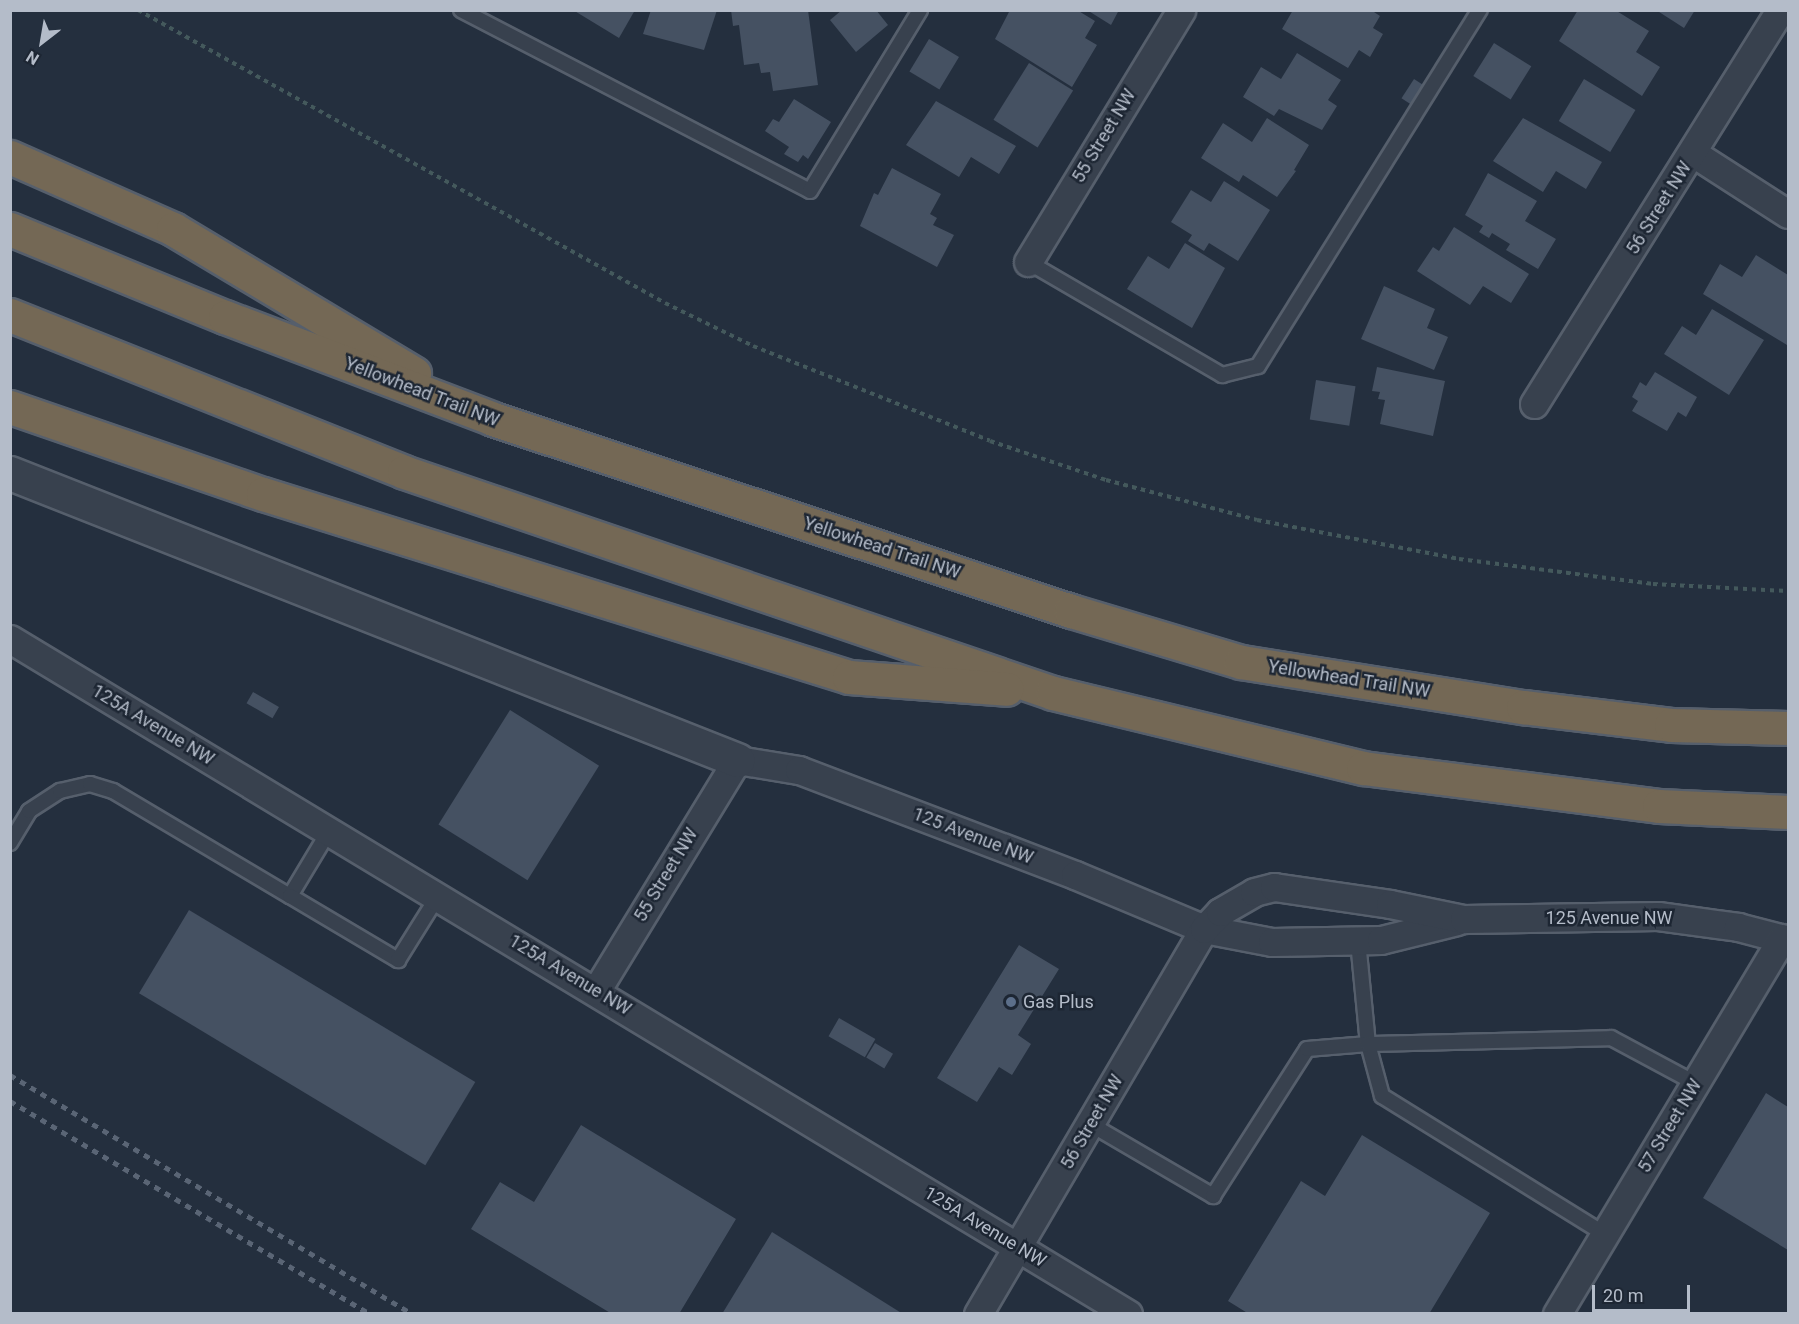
<!DOCTYPE html>
<html>
<head>
<meta charset="utf-8">
<style>
	body { margin:0 }
	#map { position:relative; width:1799px; height:1324px; overflow:hidden; background:#242f3e; font-family:Roboto,sans-serif }
	div>[style] { position:absolute }
	.building>* { inset:0; background:#455162; transform-origin:0 0 }
	.path>* { height:4px; margin-top:-2px; transform-origin:0; background:repeating-linear-gradient(90deg,#44595c 0 4.5px,transparent 0 9px) }
	.roads { filter:drop-shadow(2px 0 #565f6c) drop-shadow(-2px 0 #565f6c) drop-shadow(0 2px #565f6c) drop-shadow(0 -2px #565f6c) }
	.service>* { height:14px; margin:-7px; padding:0 7px; transform-origin:7px; border-radius:7px; background:#38414e }
	.minor>* { height:27px; margin:-13.5px; padding:0 13.5px; transform-origin:13.5px; border-radius:13.5px; background:#38414e }
	.tertiary>* { height:33px; margin:-16.5px; padding:0 16.5px; transform-origin:16.5px; border-radius:16.5px; background:#38414e }
	.motorway>* { height:33px; margin:-16.5px; padding:0 16.5px; transform-origin:16.5px; border-radius:16.5px; background:#746855 }
	.rail>* { height:4.5px; margin-top:-2.25px; transform-origin:0; background:repeating-linear-gradient(90deg,#5a6575 0 6px,transparent 0 12px) }
	.dots>* { width:16px; height:16px; translate:-50% -50%; box-sizing:border-box; border:3px solid #1d2633; border-radius:50% }
	span { translate:-50% -50%; white-space:nowrap; text-align:center; line-height:1.15; -webkit-text-stroke:5px #1d2633; paint-order:stroke }
	.street-label { font-size:18px; color:#b4bcc9 }
	.poi-label { font-size:18px; color:#b4bcc9 }
	.left { translate:0 -50%; text-align:left }
	.frame { position:absolute; inset:0; border:12px solid #b4bcc9; pointer-events:none }
	.north { position:absolute; left:12px; top:12px; width:60px; height:60px; -webkit-text-stroke:4px #1d2633; paint-order:stroke; rotate:211deg; font-size:16px; font-weight:700; line-height:24px; text-align:center; color:#b4bcc9 }
	.north::after { content:''; display:block; margin:auto; width:21px; height:27px; background:#b4bcc9; clip-path:polygon(50% 0,100% 100%,50% 72%,0 100%) }
	.scale { position:absolute; left:1592px; top:1285px; width:98px; height:27px; box-sizing:border-box; border:3px solid #b4bcc9; border-top:0; padding-left:8px; font-size:18px; line-height:21px; white-space:nowrap; color:#b4bcc9; -webkit-text-stroke:4px #1d2633; paint-order:stroke }
</style>
</head>
<body>
<div id="map">
	<div class="building">
		<i style="clip-path:polygon(573px 10px,635px 10px,619px 38px)"></i>
		<i style="clip-path:polygon(651px 10px,717px 10px,704px 50px,643px 34px)"></i>
		<i style="clip-path:polygon(731px 10px,808px 10px,818px 85px,773px 91px,770px 72px,761px 73px,759px 63px,744px 65px,739px 25px,733px 26px)"></i>
		<i style="clip-path:polygon(842px 10px,876px 10px,888px 25px,856px 52px,830px 20px)"></i>
		<i style="clip-path:polygon(1010px 10px,1077px 10px,1095px 21px,1085px 38px,1097px 45px,1072px 87px,995px 39px)"></i>
		<i style="clip-path:polygon(1087px 10px,1119px 10px,1111px 25px)"></i>
		<i style="clip-path:polygon(1293px 10px,1371px 10px,1380px 16px,1373px 28px,1383px 34px,1370px 57px,1359px 50px,1348px 68px,1282px 29px)"></i>
		<i style="clip-path:polygon(1578px 10px,1615px 10px,1649px 31px,1636px 52px,1660px 67px,1642px 96px,1559px 41px)"></i>
		<i style="clip-path:polygon(1656px 10px,1695px 10px,1684px 28px)"></i>
		<i style="left:929px;top:39px;width:35px;height:38px;rotate:31deg"></i>
		<i style="left:1494px;top:43px;width:44px;height:39px;rotate:32deg"></i>
		<i style="clip-path:polygon(1297px 53px,1341px 80px,1328px 100px,1337px 106px,1322px 130px,1279px 109px,1274px 116px,1243px 97px,1261px 67px,1281px 79px)"></i>
		<i style="left:1029px;top:63px;width:52px;height:67px;rotate:32deg"></i>
		<i style="left:1414px;top:79px;width:17px;height:23px;rotate:33deg"></i>
		<i style="left:1584px;top:79px;width:60px;height:49px;rotate:31deg"></i>
		<i style="clip-path:polygon(794px 99px,831px 122px,808px 159px,803px 155px,798px 162px,784px 154px,789px 147px,765px 131px,773px 119px,779px 122px)"></i>
		<i style="clip-path:polygon(936px 101px,1016px 146px,999px 174px,971px 157px,959px 177px,906px 145px)"></i>
		<i style="clip-path:polygon(1267px 118px,1309px 145px,1294px 170px,1296px 171px,1277px 197px,1243px 175px,1239px 182px,1201px 158px,1223px 123px,1252px 142px)"></i>
		<i style="clip-path:polygon(1523px 118px,1602px 162px,1586px 189px,1556px 171px,1543px 192px,1493px 161px)"></i>
		<i style="clip-path:polygon(892px 168px,941px 194px,930px 214px,937px 218px,933px 225px,954px 235px,937px 267px,860px 226px,874px 193px,878px 195px)"></i>
		<i style="clip-path:polygon(1488px 173px,1537px 201px,1525px 221px,1556px 239px,1538px 269px,1506px 250px,1510px 244px,1492px 233px,1489px 238px,1479px 232px,1483px 226px,1465px 215px)"></i>
		<i style="clip-path:polygon(1224px 181px,1270px 210px,1238px 261px,1209px 243px,1204px 251px,1188px 241px,1192px 235px,1171px 222px,1191px 190px,1211px 202px)"></i>
		<i style="clip-path:polygon(1454px 227px,1529px 274px,1511px 303px,1483px 286px,1470px 305px,1417px 271px,1433px 247px,1439px 251px)"></i>
		<i style="clip-path:polygon(1185px 243px,1225px 268px,1192px 328px,1127px 289px,1148px 256px,1169px 269px)"></i>
		<i style="clip-path:polygon(1756px 255px,1788px 275px,1787px 345px,1703px 294px,1720px 264px,1742px 277px)"></i>
		<i style="clip-path:polygon(1384px 286px,1435px 309px,1427px 328px,1448px 337px,1434px 370px,1361px 339px)"></i>
		<i style="clip-path:polygon(1712px 309px,1764px 340px,1729px 395px,1664px 354px,1682px 326px,1696px 335px)"></i>
		<i style="clip-path:polygon(1377px 367px,1445px 381px,1433px 436px,1380px 424px,1385px 400px,1378px 399px,1380px 392px,1372px 391px)"></i>
		<i style="clip-path:polygon(1655px 372px,1697px 397px,1686px 417px,1678px 412px,1667px 431px,1632px 411px,1638px 401px,1632px 397px,1640px 382px,1646px 386px)"></i>
		<i style="left:1316px;top:380px;width:40px;height:40px;rotate:9deg"></i>
		<i style="left:253px;top:692px;width:30px;height:13px;rotate:30deg"></i>
		<i style="left:510px;top:710px;width:105px;height:135px;rotate:32deg"></i>
		<i style="left:189px;top:910px;width:334px;height:97px;rotate:31deg"></i>
		<i style="clip-path:polygon(1019px 945px,1059px 969px,1018px 1035px,1031px 1044px,1012px 1075px,999px 1067px,977px 1102px,937px 1078px)"></i>
		<i style="left:839px;top:1018px;width:42px;height:21px;rotate:30deg"></i>
		<i style="left:875px;top:1043px;width:21px;height:17px;rotate:31deg"></i>
		<i style="clip-path:polygon(1766px 1093px,1788px 1107px,1788px 1250px,1703px 1198px)"></i>
		<i style="clip-path:polygon(581px 1125px,736px 1219px,679px 1314px,612px 1314px,471px 1229px,500px 1182px,534px 1202px)"></i>
		<i style="clip-path:polygon(1362px 1135px,1490px 1213px,1429px 1314px,1249px 1314px,1228px 1301px,1301px 1181px,1325px 1196px)"></i>
		<i style="clip-path:polygon(772px 1232px,903px 1314px,722px 1314px)"></i>
	</div>
	<div class="path">
		<i style="left:138px;top:10px;width:603px;rotate:29.07deg"></i>
		<i style="left:665px;top:303px;width:98px;rotate:26deg"></i>
		<i style="left:753px;top:346px;width:255px;rotate:21.8deg"></i>
		<i style="left:990px;top:441px;width:122px;rotate:18.6deg"></i>
		<i style="left:1106px;top:480px;width:156px;rotate:14.8deg"></i>
		<i style="left:1257px;top:520px;width:206px;rotate:10.9deg"></i>
		<i style="left:1459px;top:559px;width:196px;rotate:7.3deg"></i>
		<i style="left:1653px;top:584px;width:135px;rotate:3deg"></i>
	</div>
	<div class="roads">
		<div class="service">
			<i style="left:461px;top:10px;width:393px;rotate:27.4deg"></i>
			<i style="left:810px;top:191px;width:212px;rotate:-58.7deg"></i>
			<i style="left:1028px;top:262px;width:225px;rotate:30.2deg"></i>
			<i style="left:1222px;top:375px;width:37px;rotate:-14deg"></i>
			<i style="left:1258px;top:366px;width:420px;rotate:-58.1deg"></i>
			<i style="left:10px;top:843px;width:37px;rotate:-59deg"></i>
			<i style="left:29px;top:811px;width:37px;rotate:-33deg"></i>
			<i style="left:60px;top:791px;width:31px;rotate:-13deg"></i>
			<i style="left:90px;top:784px;width:24px;rotate:17deg"></i>
			<i style="left:113px;top:791px;width:206px;rotate:30.7deg"></i>
			<i style="left:290px;top:896px;width:76px;rotate:-59deg"></i>
			<i style="left:290px;top:896px;width:126px;rotate:30.7deg"></i>
			<i style="left:398px;top:960px;width:75px;rotate:-58deg"></i>
			<i style="left:1358px;top:941px;width:103px;rotate:84.5deg"></i>
			<i style="left:1368px;top:1044px;width:54px;rotate:74.9deg"></i>
			<i style="left:1382px;top:1096px;width:262px;rotate:31.8deg"></i>
			<i style="left:1090px;top:1124px;width:143px;rotate:30.3deg"></i>
			<i style="left:1213px;top:1196px;width:174px;rotate:-57.4deg"></i>
			<i style="left:1307px;top:1049px;width:61px;rotate:-4.7deg"></i>
			<i style="left:1368px;top:1044px;width:243px;rotate:-1.4deg"></i>
			<i style="left:1611px;top:1038px;width:95px;rotate:28.2deg"></i>
		</div>
		<div class="minor">
			<i style="left:1693px;top:153px;width:113px;rotate:32.7deg"></i>
			<i style="left:1028px;top:262px;width:295px;rotate:-58.7deg"></i>
			<i style="left:1534px;top:404px;width:464px;rotate:-58deg"></i>
			<i style="left:10px;top:639px;width:1306px;rotate:31.12deg"></i>
			<i style="left:596px;top:991px;width:271px;rotate:-58.6deg"></i>
			<i style="left:737px;top:760px;width:63px;rotate:9.2deg"></i>
			<i style="left:799px;top:770px;width:295px;rotate:20.8deg"></i>
			<i style="left:1075px;top:875px;width:140px;rotate:22.7deg"></i>
			<i style="left:1204px;top:929px;width:69px;rotate:10.8deg"></i>
			<i style="left:1272px;top:942px;width:109px;rotate:-1.1deg"></i>
			<i style="left:1381px;top:940px;width:78px;rotate:-14deg"></i>
			<i style="left:978px;top:1314px;width:446px;rotate:-59.6deg"></i>
			<i style="left:1204px;top:929px;width:23px;rotate:-47deg"></i>
			<i style="left:1220px;top:912px;width:39px;rotate:-30deg"></i>
			<i style="left:1254px;top:892px;width:21px;rotate:-14deg"></i>
			<i style="left:1274px;top:887px;width:117px;rotate:8.3deg"></i>
			<i style="left:1390px;top:904px;width:76px;rotate:11.5deg"></i>
			<i style="left:1464px;top:919px;width:194px;rotate:-0.9deg"></i>
			<i style="left:1658px;top:916px;width:81px;rotate:7.8deg"></i>
			<i style="left:1738px;top:927px;width:52px;rotate:14.6deg"></i>
			<i style="left:1557px;top:1314px;width:438px;rotate:-59.1deg"></i>
		</div>
		<div class="tertiary">
			<i style="left:10px;top:473px;width:782px;rotate:21.54deg"></i>
		</div>
		<div class="motorway">
			<i style="left:10px;top:157px;width:178px;rotate:23.8deg"></i>
			<i style="left:173px;top:229px;width:281px;rotate:30.9deg"></i>
			<i style="left:10px;top:229px;width:232px;rotate:22.3deg"></i>
			<i style="left:225px;top:317px;width:287px;rotate:20.8deg"></i>
			<i style="left:493px;top:419px;width:609px;rotate:18.38deg"></i>
			<i style="left:1071px;top:611px;width:177px;rotate:16.7deg"></i>
			<i style="left:1241px;top:662px;width:286px;rotate:9.1deg"></i>
			<i style="left:1523px;top:707px;width:149px;rotate:6.9deg"></i>
			<i style="left:1671px;top:725px;width:117px;rotate:1.5deg"></i>
			<i style="left:10px;top:315px;width:424px;rotate:21.7deg"></i>
			<i style="left:404px;top:472px;width:686px;rotate:18.8deg"></i>
			<i style="left:1053px;top:693px;width:319px;rotate:13.6deg"></i>
			<i style="left:1363px;top:768px;width:298px;rotate:7.3deg"></i>
			<i style="left:1659px;top:806px;width:129px;rotate:2.7deg"></i>
			<i style="left:10px;top:407px;width:268px;rotate:19deg"></i>
			<i style="left:263px;top:494px;width:614px;rotate:17.34deg"></i>
			<i style="left:849px;top:677px;width:158px;rotate:4.3deg"></i>
		</div>
	</div>
	<div class="rail">
		<i style="left:10px;top:1075px;width:469px;rotate:30.7deg"></i>
		<i style="left:10px;top:1101px;width:418px;rotate:30.6deg"></i>
	</div>
	<div class="dots">
		<i style="left:1011px;top:1002px;background:#5c6f8a"></i>
	</div>
	<div class="street-label">
		<span style="left:1104px;top:136px;rotate:-59deg">55 Street NW</span>
		<span style="left:1659px;top:208px;rotate:-58deg">56 Street NW</span>
		<span style="left:422px;top:392px;rotate:21deg">Yellowhead Trail NW</span>
		<span style="left:882px;top:548px;rotate:18deg">Yellowhead Trail NW</span>
		<span style="left:1349px;top:679px;rotate:9deg">Yellowhead Trail NW</span>
		<span style="left:153px;top:725px;rotate:31deg">125A Avenue NW</span>
		<span style="left:973px;top:836px;rotate:21deg">125 Avenue NW</span>
		<span style="left:666px;top:875px;rotate:-59deg">55 Street NW</span>
		<span style="left:1609px;top:918px">125 Avenue NW</span>
		<span style="left:570px;top:975px;rotate:31deg">125A Avenue NW</span>
		<span style="left:1092px;top:1122px;rotate:-60deg">56 Street NW</span>
		<span style="left:1670px;top:1126px;rotate:-59deg">57 Street NW</span>
		<span style="left:985px;top:1227px;rotate:31deg">125A Avenue NW</span>
	</div>
	<div class="poi-label">
		<span class="left" style="left:1023px;top:1002px">Gas Plus</span>
	</div>
	<div class="frame"></div>
	<div class="north">N</div>
	<div class="scale">20 m</div>
</div>
</body>
</html>
